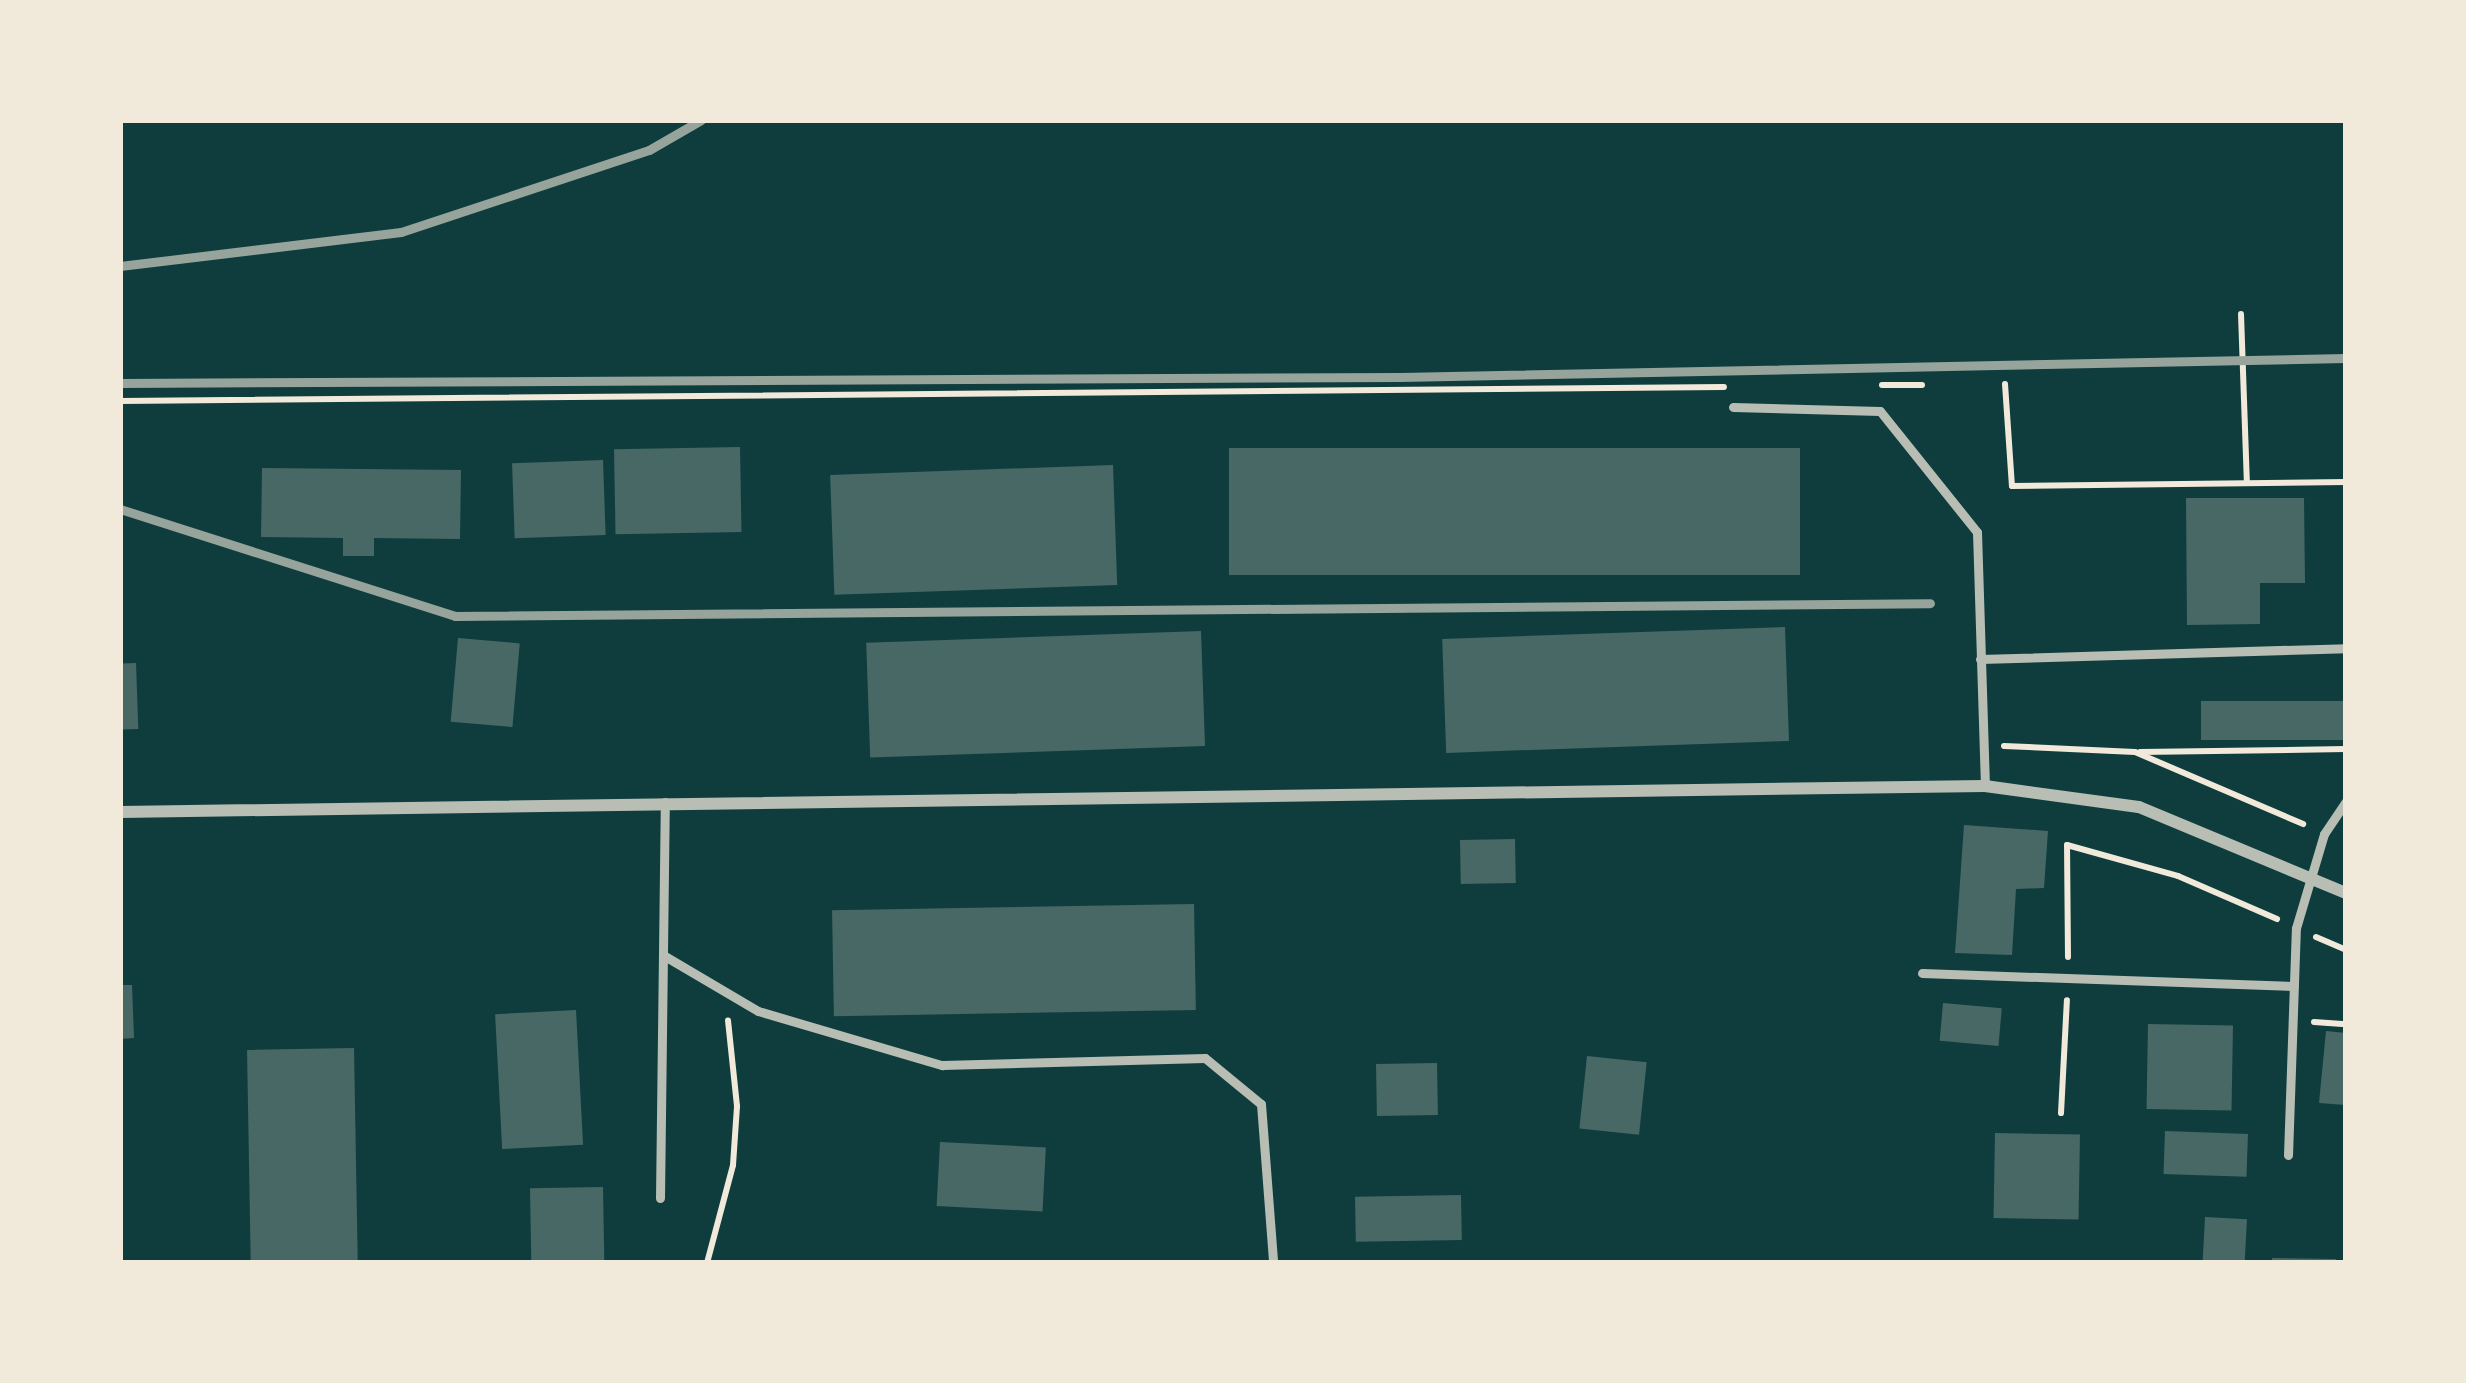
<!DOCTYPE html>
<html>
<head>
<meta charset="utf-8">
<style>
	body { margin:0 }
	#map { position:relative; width:2466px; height:1383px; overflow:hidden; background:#0f3d3e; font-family:Rubik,sans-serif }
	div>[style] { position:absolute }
	.building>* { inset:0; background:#486865; transform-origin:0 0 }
	.path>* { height:6px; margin:-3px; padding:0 3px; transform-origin:3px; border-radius:3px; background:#f1e9da }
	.service>* { height:9px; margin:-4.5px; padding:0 4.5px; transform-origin:4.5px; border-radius:4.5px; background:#b8beb3 }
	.minor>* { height:12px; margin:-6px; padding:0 6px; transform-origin:6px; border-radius:6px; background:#b8beb3 }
	.rail>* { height:9px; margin:-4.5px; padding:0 4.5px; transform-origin:4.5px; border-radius:4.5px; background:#97a49c }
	span { translate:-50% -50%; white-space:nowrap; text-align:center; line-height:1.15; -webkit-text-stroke:10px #f1e9da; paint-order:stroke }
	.frame { position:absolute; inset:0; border:123px solid #f1e9da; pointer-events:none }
</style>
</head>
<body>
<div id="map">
	<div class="building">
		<i style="left:740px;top:447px;width:85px;height:126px;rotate:89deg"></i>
		<i style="left:1800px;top:448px;width:127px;height:571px;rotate:90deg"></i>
		<i style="left:603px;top:460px;width:75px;height:91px;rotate:88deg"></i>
		<i style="left:1113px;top:465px;width:120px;height:283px;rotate:88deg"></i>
		<i style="clip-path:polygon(262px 468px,461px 470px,460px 539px,374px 538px,374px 556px,343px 556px,343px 538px,261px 537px)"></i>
		<i style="clip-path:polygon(2186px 498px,2304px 498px,2305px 583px,2260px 583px,2260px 624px,2187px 625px)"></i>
		<i style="left:1785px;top:627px;width:114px;height:343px;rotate:88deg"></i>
		<i style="left:1201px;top:631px;width:115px;height:335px;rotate:88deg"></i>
		<i style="left:458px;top:638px;width:62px;height:84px;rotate:5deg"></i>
		<i style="left:136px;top:663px;width:66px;height:16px;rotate:88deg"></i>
		<i style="left:2346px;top:701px;width:39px;height:145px;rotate:90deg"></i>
		<i style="clip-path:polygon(1964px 825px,2048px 831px,2044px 888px,2016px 889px,2012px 955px,1955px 953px)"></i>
		<i style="left:1515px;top:839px;width:44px;height:55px;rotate:89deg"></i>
		<i style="left:1194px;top:904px;width:106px;height:362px;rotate:89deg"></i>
		<i style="clip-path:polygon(120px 985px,132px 985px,134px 1038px,120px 1039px)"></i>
		<i style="left:1943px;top:1003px;width:59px;height:38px;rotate:5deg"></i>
		<i style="left:576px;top:1010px;width:135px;height:81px;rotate:87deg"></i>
		<i style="left:2148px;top:1024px;width:85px;height:85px;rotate:1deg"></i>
		<i style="clip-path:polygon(2326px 1031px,2346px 1033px,2346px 1105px,2319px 1103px)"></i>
		<i style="left:354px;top:1048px;width:215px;height:107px;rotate:89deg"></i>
		<i style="left:1587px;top:1056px;width:60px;height:73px;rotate:6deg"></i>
		<i style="left:1437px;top:1063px;width:52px;height:61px;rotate:89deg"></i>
		<i style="left:2165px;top:1131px;width:83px;height:43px;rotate:2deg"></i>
		<i style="left:1995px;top:1133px;width:85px;height:85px;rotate:1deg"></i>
		<i style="left:940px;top:1142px;width:106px;height:64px;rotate:3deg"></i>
		<i style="left:603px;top:1187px;width:76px;height:73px;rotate:89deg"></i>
		<i style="left:1461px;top:1195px;width:45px;height:106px;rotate:89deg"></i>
		<i style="left:2205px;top:1217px;width:42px;height:46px;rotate:3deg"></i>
		<i style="clip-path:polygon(2272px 1258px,2336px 1259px,2336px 1263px,2272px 1263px)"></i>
	</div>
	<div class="path">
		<i style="left:2241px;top:314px;width:169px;rotate:88deg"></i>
		<i style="left:2005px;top:384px;width:102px;rotate:86.1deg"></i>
		<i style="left:2012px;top:486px;width:334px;rotate:-0.7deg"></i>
		<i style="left:1882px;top:385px;width:40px"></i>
		<i style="left:120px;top:401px;width:1604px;rotate:-0.5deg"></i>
		<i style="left:2004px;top:746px;width:131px;rotate:2.6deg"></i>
		<i style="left:2135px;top:752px;width:183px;rotate:23.2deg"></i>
		<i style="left:2140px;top:752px;width:206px;rotate:-0.8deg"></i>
		<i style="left:2316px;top:937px;width:33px;rotate:23deg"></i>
		<i style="left:2068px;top:957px;width:112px;rotate:-90.5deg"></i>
		<i style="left:2067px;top:845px;width:115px;rotate:15.6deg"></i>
		<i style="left:2178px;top:876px;width:108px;rotate:23.5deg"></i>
		<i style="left:2314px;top:1022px;width:32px;rotate:4deg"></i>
		<i style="left:2061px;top:1113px;width:113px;rotate:-87deg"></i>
		<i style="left:707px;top:1263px;width:101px;rotate:-75.1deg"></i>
		<i style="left:733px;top:1165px;width:59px;rotate:-86.1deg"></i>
		<i style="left:737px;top:1106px;width:86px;rotate:-96deg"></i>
	</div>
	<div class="service">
		<i style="left:1733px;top:407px;width:147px;rotate:1.6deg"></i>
		<i style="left:1880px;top:411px;width:155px;rotate:51.3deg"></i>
		<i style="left:1977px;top:532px;width:254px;rotate:88.2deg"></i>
		<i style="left:1980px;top:659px;width:366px;rotate:-1.7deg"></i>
		<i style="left:663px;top:955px;width:110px;rotate:30.5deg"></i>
		<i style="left:758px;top:1011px;width:192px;rotate:16.4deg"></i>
		<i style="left:942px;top:1065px;width:263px;rotate:-1.5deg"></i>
		<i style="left:1205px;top:1058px;width:72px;rotate:39.4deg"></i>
		<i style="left:1261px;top:1104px;width:157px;rotate:85.6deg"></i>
		<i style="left:1922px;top:973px;width:372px;rotate:2deg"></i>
		<i style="left:2288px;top:1155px;width:227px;rotate:-88deg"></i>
		<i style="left:2296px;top:928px;width:98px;rotate:-73.4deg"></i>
		<i style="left:2324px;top:834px;width:40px;rotate:-56deg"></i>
		<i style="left:660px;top:1198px;width:396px;rotate:-89.3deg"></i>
	</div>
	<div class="minor">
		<i style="left:120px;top:812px;width:1865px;rotate:-0.8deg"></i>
		<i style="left:1985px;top:786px;width:155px;rotate:7.8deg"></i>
		<i style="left:2139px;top:807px;width:224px;rotate:22.6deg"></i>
	</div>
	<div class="rail">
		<i style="left:120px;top:266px;width:283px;rotate:-6.9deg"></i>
		<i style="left:401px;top:232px;width:261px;rotate:-18.3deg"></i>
		<i style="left:649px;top:150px;width:60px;rotate:-30deg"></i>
		<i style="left:120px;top:383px;width:1280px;rotate:-0.27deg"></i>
		<i style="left:1400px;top:377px;width:946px;rotate:-1.15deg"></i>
		<i style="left:120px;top:509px;width:352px;rotate:17.7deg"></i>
		<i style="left:455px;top:616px;width:1475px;rotate:-0.5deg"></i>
	</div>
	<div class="frame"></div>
</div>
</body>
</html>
